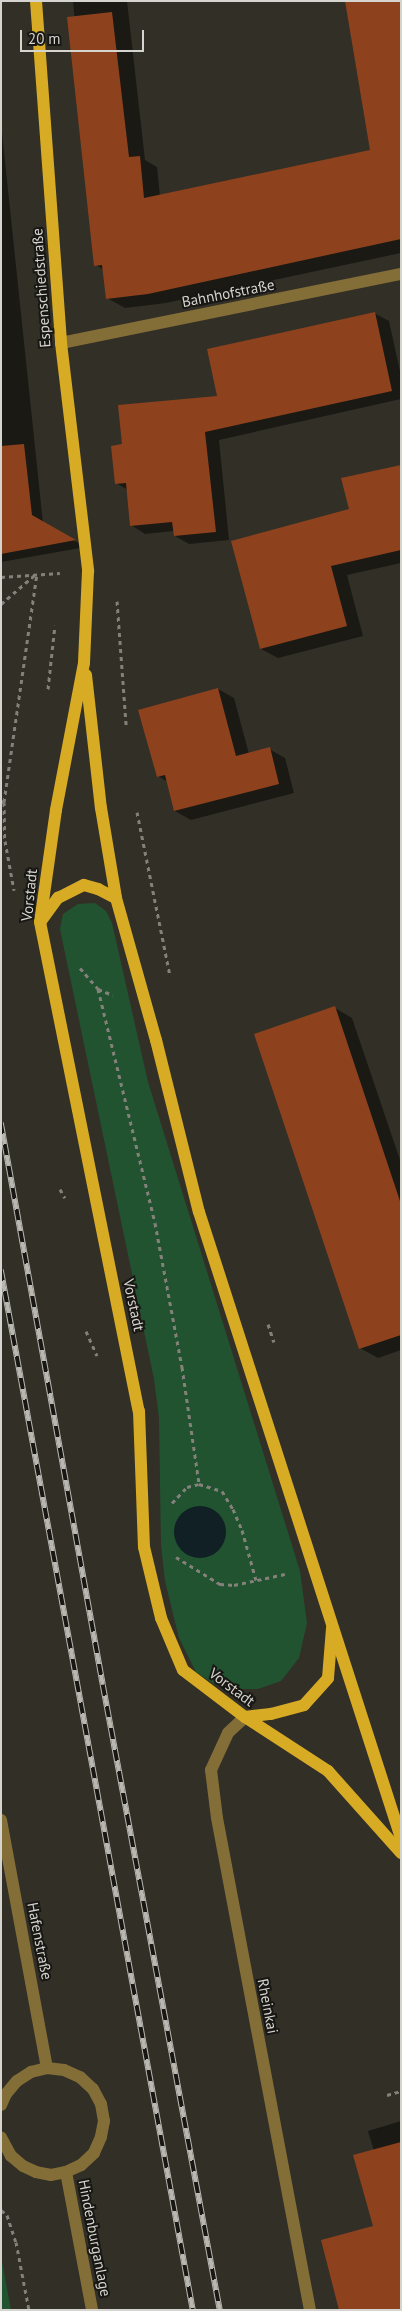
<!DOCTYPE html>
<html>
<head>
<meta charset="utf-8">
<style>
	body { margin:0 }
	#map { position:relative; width:402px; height:2311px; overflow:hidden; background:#322f27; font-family:"PT Sans",sans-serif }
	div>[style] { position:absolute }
	.green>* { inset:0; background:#225331 }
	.water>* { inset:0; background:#102024 }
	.round { border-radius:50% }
	.shadow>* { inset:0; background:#0007 }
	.building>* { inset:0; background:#8d421d }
	.path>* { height:3px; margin-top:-1.5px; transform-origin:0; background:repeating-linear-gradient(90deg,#83817a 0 4px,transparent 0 8px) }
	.minor>* { height:12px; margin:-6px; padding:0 6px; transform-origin:6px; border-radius:6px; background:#846e38 }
	.major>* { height:12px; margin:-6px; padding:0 6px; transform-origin:6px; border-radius:6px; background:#d8ab24 }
	.rail>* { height:5.5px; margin-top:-2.75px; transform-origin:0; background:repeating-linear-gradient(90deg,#181714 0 11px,#b8b7b0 0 22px); box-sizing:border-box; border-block:1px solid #b8b7b0 }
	span { translate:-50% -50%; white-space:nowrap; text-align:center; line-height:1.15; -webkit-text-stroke:4px #181714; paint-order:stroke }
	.street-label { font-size:15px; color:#d5d4ce }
	.frame { position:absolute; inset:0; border:2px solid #d5d4ce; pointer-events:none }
	.scale { position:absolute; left:20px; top:30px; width:124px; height:22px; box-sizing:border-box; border:2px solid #d5d4ce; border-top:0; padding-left:6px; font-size:15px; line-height:18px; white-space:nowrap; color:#d5d4ce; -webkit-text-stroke:4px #181714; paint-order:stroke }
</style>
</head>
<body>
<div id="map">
	<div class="green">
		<i style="clip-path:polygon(95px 903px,106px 911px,112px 923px,148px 1082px,300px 1571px,307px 1623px,299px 1658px,281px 1681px,258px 1689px,241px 1689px,214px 1684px,196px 1672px,179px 1638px,165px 1581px,161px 1545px,159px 1418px,154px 1379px,60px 929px,63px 914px,78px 904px)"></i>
		<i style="clip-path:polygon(1px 2262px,2px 2262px,11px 2310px,1px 2310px)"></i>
	</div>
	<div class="water">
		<i class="round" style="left:174px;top:1506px;width:52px;height:52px"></i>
	</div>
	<div class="shadow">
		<i style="clip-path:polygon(73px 1px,127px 1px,145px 160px,157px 167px,160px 196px,371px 151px,401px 224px,401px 253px,166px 303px,125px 308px,107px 298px,104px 270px,96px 265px)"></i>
		<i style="clip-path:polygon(1px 123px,43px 523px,86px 547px,1px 562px)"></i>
		<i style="clip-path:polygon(374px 313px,389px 321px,401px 376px,401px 399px,219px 440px,229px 540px,189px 544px,175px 536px,174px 531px,145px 534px,131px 525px,128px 490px,116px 483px,124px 446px)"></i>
		<i style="clip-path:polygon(401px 467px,401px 563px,347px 575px,363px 636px,278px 658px,261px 649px,351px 510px)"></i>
		<i style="clip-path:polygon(218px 689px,234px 698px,249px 754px,269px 749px,285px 758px,294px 793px,191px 820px,175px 811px,168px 782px,158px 776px)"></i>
		<i style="clip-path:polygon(335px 1008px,352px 1018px,401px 1163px,401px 1350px,378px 1358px,360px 1348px)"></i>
		<i style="clip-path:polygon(401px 2121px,401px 2310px,374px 2227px,374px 2151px,368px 2131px)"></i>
	</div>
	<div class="building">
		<i style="clip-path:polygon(345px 1px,401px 1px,401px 239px,148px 294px,106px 299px,102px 265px,94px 266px,67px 17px,112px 12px,129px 157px,140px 156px,144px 198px,370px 150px)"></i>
		<i style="clip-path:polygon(375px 312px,392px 391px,205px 432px,216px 532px,174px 536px,172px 522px,130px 526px,126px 483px,115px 484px,111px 446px,122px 444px,118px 405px,217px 396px,207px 349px)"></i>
		<i style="clip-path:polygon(24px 444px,32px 515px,76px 540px,1px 554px,1px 446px)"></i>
		<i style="clip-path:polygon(401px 465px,401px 550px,331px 566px,347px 626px,260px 649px,231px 541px,349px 509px,341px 478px)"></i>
		<i style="clip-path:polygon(218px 688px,236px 756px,270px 747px,279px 784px,174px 811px,165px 775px,157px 777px,138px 710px)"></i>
		<i style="clip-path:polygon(335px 1006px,401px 1204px,401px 1335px,359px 1349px,254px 1034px)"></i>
		<i style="clip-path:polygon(401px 2142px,401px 2310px,339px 2310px,321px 2240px,373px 2226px,353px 2155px)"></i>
	</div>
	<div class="path">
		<i style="left:1px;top:577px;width:59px;rotate:-3.9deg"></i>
		<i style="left:117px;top:601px;width:124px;rotate:85.8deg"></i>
		<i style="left:1px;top:604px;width:48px;rotate:-40.7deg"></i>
		<i style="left:48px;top:689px;width:64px;rotate:-83.8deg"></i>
		<i style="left:1px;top:801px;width:3px;rotate:18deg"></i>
		<i style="left:4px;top:802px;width:231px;rotate:-81.8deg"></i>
		<i style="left:4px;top:802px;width:39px;rotate:89deg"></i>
		<i style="left:5px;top:841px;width:50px;rotate:79.6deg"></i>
		<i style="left:137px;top:812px;width:167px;rotate:78.6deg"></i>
		<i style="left:80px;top:968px;width:28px;rotate:49deg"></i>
		<i style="left:98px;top:989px;width:16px;rotate:22deg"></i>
		<i style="left:98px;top:989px;width:241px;rotate:76.3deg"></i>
		<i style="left:155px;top:1223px;width:147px;rotate:79.4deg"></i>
		<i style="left:182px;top:1367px;width:118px;rotate:81.7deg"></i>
		<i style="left:60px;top:1189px;width:10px;rotate:61deg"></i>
		<i style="left:268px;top:1324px;width:19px;rotate:72deg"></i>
		<i style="left:86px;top:1331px;width:27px;rotate:66deg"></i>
		<i style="left:172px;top:1503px;width:22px;rotate:-47deg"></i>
		<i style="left:187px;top:1487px;width:12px;rotate:-14deg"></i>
		<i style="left:199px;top:1484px;width:24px;rotate:17deg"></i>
		<i style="left:222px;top:1491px;width:21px;rotate:59deg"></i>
		<i style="left:233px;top:1509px;width:23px;rotate:67deg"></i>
		<i style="left:242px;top:1530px;width:52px;rotate:74.4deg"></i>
		<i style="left:176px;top:1557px;width:52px;rotate:31.5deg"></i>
		<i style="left:220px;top:1584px;width:14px;rotate:4deg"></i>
		<i style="left:234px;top:1585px;width:52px;rotate:-12.2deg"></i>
		<i style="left:387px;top:2095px;width:15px;rotate:-16deg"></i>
		<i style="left:1px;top:2210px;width:8px;rotate:40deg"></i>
		<i style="left:7px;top:2215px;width:28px;rotate:72deg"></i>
		<i style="left:16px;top:2242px;width:69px;rotate:79.2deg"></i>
	</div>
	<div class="minor">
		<i style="left:61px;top:343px;width:347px;rotate:-11.5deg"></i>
		<i style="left:245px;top:1717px;width:23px;rotate:137deg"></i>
		<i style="left:228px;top:1733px;width:41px;rotate:114.7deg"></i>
		<i style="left:211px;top:1770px;width:48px;rotate:82.9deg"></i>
		<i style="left:217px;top:1818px;width:501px;rotate:79.3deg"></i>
		<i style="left:1px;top:1820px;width:252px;rotate:79.5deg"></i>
		<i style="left:1px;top:2105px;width:12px;rotate:-66deg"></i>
		<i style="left:6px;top:2094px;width:17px;rotate:-50deg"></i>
		<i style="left:17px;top:2081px;width:17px;rotate:-33deg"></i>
		<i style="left:31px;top:2072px;width:16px;rotate:-14deg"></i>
		<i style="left:47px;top:2068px;width:17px;rotate:7deg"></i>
		<i style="left:64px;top:2070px;width:17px;rotate:24deg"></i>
		<i style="left:80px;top:2077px;width:18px;rotate:43deg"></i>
		<i style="left:93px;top:2089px;width:17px;rotate:62deg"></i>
		<i style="left:101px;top:2104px;width:17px;rotate:80deg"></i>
		<i style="left:104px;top:2121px;width:16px;rotate:101deg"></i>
		<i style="left:101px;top:2137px;width:17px;rotate:114deg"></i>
		<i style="left:94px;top:2153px;width:18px;rotate:137deg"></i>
		<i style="left:81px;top:2165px;width:17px;rotate:155deg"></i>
		<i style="left:66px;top:2172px;width:15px;rotate:169deg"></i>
		<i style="left:51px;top:2175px;width:15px;rotate:-169deg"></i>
		<i style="left:36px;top:2172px;width:14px;rotate:-155deg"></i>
		<i style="left:23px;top:2166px;width:16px;rotate:-140deg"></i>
		<i style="left:11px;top:2156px;width:21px;rotate:-118deg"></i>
		<i style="left:66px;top:2172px;width:140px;rotate:79.3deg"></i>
	</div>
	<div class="major">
		<i style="left:36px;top:1px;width:343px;rotate:85.8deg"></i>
		<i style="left:61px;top:343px;width:230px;rotate:83.2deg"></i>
		<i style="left:88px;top:571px;width:92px;rotate:92.5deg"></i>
		<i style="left:84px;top:663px;width:150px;rotate:100.8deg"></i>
		<i style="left:56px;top:810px;width:113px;rotate:98.1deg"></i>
		<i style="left:40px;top:922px;width:499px;rotate:78.6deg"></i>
		<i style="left:139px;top:1411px;width:136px;rotate:87.9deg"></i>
		<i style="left:144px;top:1547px;width:73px;rotate:76.5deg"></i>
		<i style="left:161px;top:1618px;width:56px;rotate:67.1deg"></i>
		<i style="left:183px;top:1670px;width:78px;rotate:37.2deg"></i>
		<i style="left:245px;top:1717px;width:99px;rotate:33deg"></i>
		<i style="left:328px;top:1771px;width:110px;rotate:48.3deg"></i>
		<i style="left:86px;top:675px;width:134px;rotate:83.6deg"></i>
		<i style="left:101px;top:808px;width:91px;rotate:80.5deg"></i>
		<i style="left:116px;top:898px;width:148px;rotate:74.3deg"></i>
		<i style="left:156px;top:1040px;width:177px;rotate:76deg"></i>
		<i style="left:199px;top:1212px;width:658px;rotate:72.12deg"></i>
		<i style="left:41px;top:921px;width:29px;rotate:-54deg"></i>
		<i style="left:58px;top:898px;width:29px;rotate:-27deg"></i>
		<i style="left:84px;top:885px;width:15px;rotate:16deg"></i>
		<i style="left:98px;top:889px;width:20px;rotate:27deg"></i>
		<i style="left:245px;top:1717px;width:26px;rotate:-7deg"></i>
		<i style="left:271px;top:1714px;width:34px;rotate:-15deg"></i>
		<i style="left:304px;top:1705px;width:36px;rotate:-48deg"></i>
		<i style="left:328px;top:1678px;width:50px;rotate:-85.4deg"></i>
	</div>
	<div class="rail">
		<i style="left:1px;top:1123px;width:571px;rotate:79.71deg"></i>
		<i style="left:103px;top:1685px;width:636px;rotate:79.4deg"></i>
		<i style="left:1px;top:1270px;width:1058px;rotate:79.54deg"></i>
	</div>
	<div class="street-label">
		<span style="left:41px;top:288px;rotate:-94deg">Espenschiedstraße</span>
		<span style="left:228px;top:293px;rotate:-11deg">Bahnhofstraße</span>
		<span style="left:29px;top:895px;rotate:-84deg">Vorstadt</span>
		<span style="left:134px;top:1305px;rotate:78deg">Vorstadt</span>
		<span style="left:232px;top:1687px;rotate:37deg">Vorstadt</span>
		<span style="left:40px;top:1941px;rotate:79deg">Hafenstraße</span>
		<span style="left:268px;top:2006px;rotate:79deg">Rheinkai</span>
		<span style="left:95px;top:2238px;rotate:79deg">Hindenburganlage</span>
	</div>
	<div class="frame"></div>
	<div class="scale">20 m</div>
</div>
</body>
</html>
